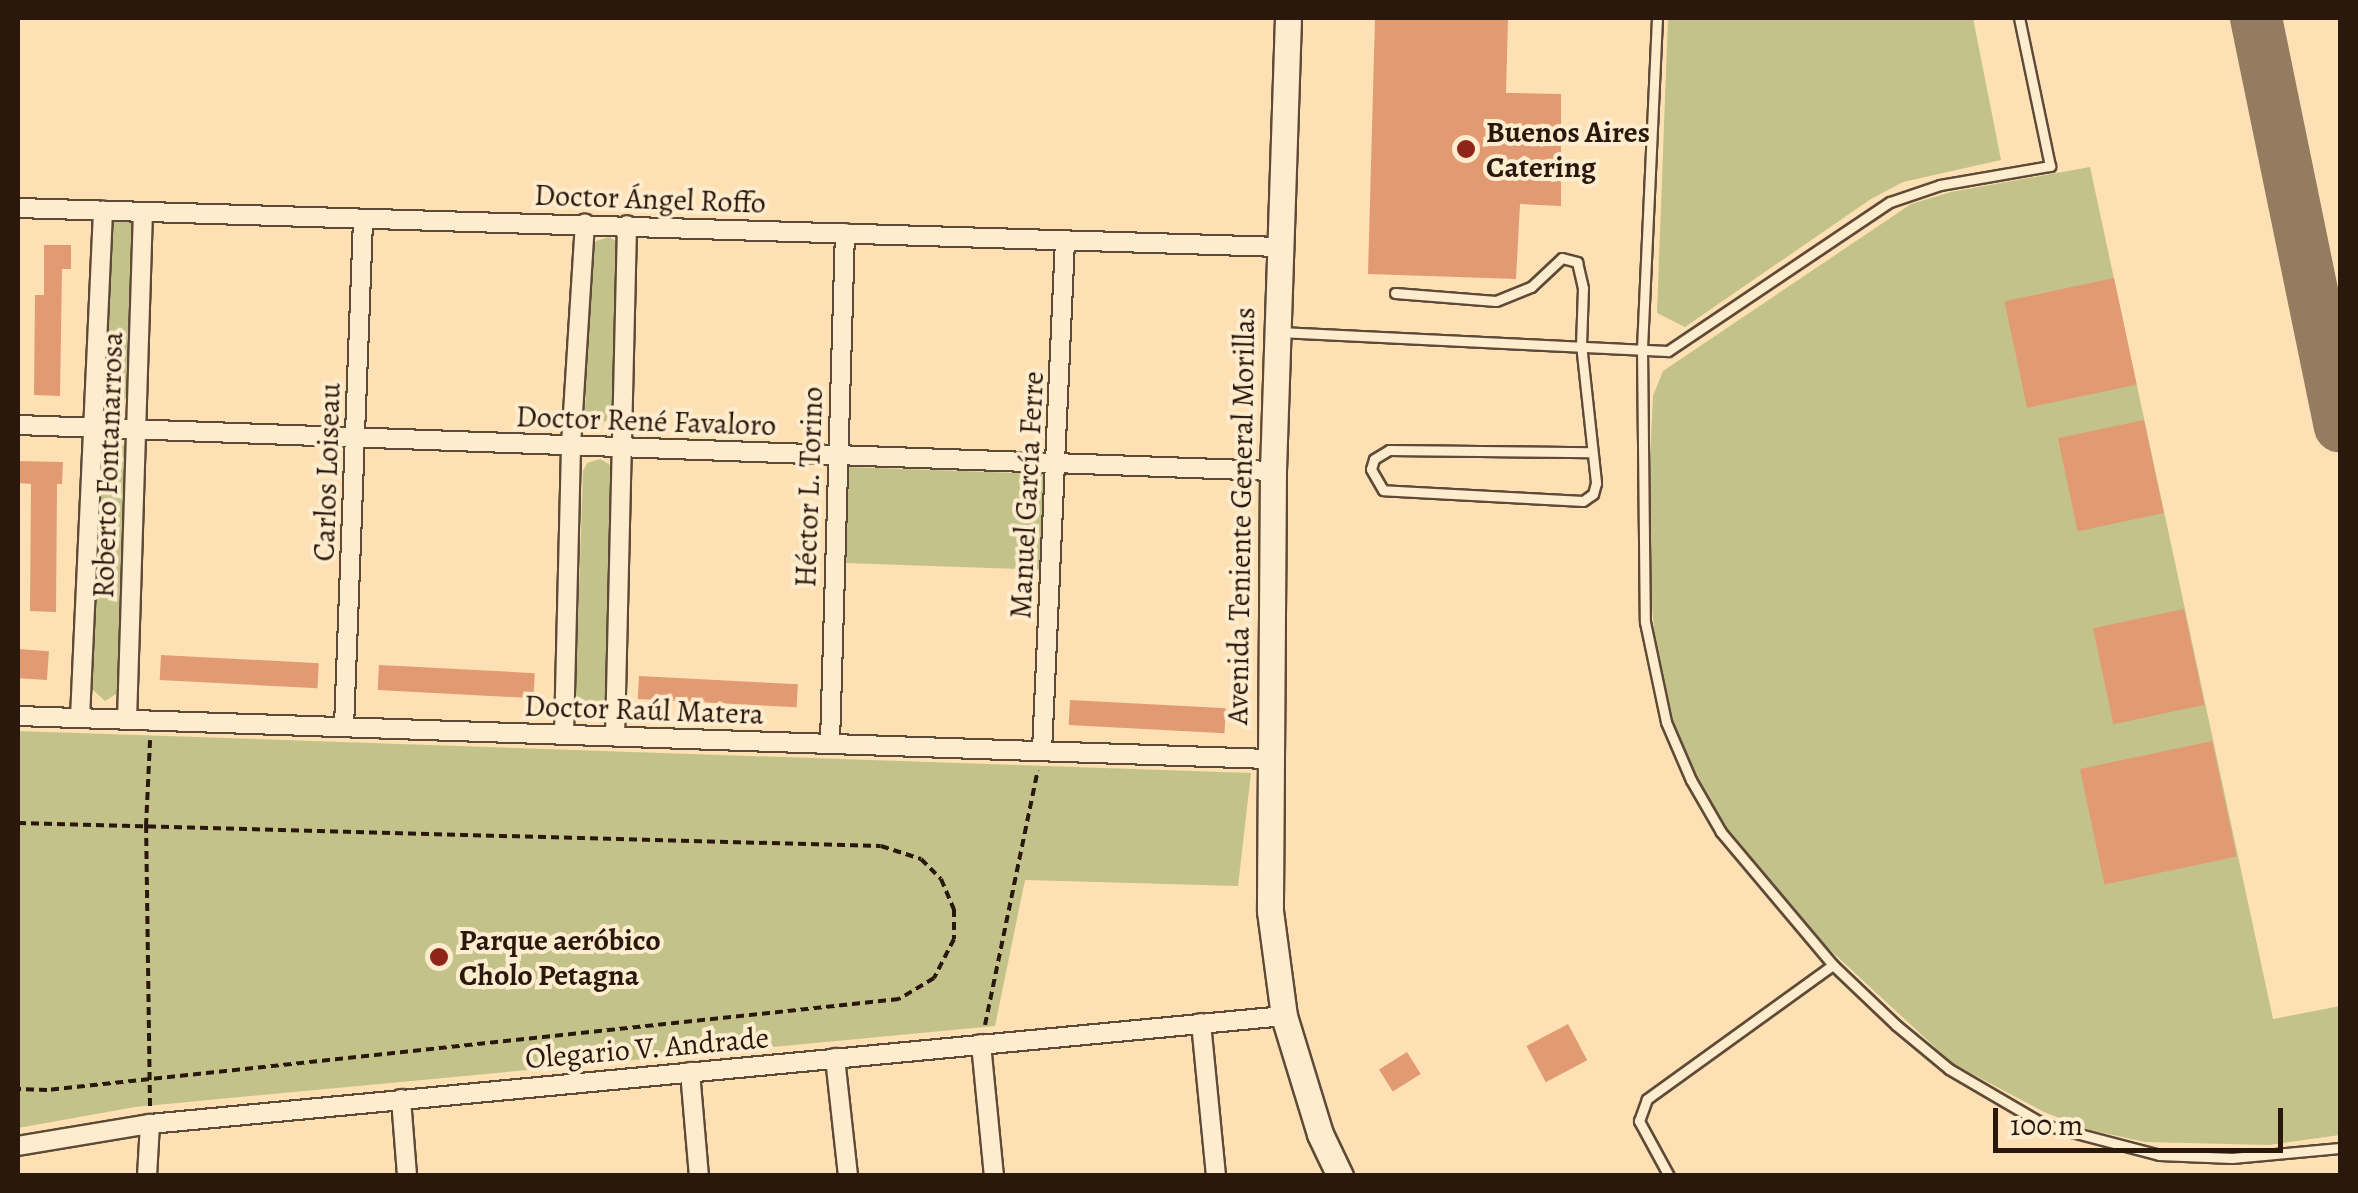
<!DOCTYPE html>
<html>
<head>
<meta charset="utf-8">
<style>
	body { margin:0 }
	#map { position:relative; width:2358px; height:1193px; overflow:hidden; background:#fde1b4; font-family:Alegreya,serif }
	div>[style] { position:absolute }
	.green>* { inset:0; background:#c3c28b; transform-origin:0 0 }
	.taxiway>* { height:52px; margin:-26px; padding:0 26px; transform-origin:26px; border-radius:26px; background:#947c60 }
	.building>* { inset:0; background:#e19a71; transform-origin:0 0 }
	.path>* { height:4px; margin-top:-2px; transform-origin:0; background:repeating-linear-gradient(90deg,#2a180d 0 8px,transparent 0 13px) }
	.roads { filter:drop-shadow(2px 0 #5f4a37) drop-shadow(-2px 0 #5f4a37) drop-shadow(0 2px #5f4a37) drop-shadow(0 -2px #5f4a37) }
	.service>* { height:9px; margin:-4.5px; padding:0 4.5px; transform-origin:4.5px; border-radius:4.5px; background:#feecce }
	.minor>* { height:18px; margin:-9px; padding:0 9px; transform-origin:9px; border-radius:9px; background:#feecce }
	.secondary>* { height:25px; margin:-12.5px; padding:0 12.5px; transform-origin:12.5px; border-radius:12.5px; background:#feecce }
	.dots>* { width:28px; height:28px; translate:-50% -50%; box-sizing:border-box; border:5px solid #feecce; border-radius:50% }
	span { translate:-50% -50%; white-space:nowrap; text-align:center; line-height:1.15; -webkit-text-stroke:8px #feecce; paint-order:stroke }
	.poi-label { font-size:30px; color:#2a180d; font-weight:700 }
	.left { translate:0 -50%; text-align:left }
	.street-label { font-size:30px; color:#2a180d }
	.frame { position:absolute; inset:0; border:20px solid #2a180d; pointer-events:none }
	.scale { position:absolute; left:1993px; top:1108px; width:290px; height:45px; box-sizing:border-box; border:5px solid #2a180d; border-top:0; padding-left:12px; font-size:30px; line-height:35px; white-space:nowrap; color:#2a180d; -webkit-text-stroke:8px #feecce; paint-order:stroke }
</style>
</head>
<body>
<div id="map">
	<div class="green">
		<i style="clip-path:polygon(1668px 18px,1973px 18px,2001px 160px,1903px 182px,1871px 199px,1685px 327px,1657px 313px)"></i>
		<i style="clip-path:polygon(2090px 167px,2273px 1019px,2340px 1006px,2340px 1135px,2269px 1145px,2145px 1142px,2090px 1130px,2044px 1112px,1952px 1063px,1817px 938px,1726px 832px,1698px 785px,1674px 728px,1658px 672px,1646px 541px,1653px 396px,1663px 371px,1911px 204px,1951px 192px)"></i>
		<i style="clip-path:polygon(116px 219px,134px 223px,130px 396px,114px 406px,103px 399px,109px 226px)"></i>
		<i style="clip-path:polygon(609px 237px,618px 242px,614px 416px,598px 426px,585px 413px,591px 250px,596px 241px)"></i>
		<i style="clip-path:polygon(117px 440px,128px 449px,121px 691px,105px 701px,92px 689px,99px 452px,107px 441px)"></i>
		<i style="clip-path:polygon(600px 459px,609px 464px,613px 473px,605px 705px,602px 715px,588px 720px,575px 708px,583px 471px,587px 463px)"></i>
		<i style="left:849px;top:467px;width:197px;height:96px;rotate:2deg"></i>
		<i style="clip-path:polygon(18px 731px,1251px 773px,1238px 886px,1025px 880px,995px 1026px,135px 1107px,18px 1128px)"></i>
	</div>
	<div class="taxiway">
		<i style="left:2256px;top:18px;width:417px;rotate:78.4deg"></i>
	</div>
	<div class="building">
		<i style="clip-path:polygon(1375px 18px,1508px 18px,1506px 93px,1561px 94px,1561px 206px,1520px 204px,1516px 279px,1368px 274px)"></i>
		<i style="clip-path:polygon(44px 245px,71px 245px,71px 269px,62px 269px,60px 396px,34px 395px,35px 295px,44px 295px)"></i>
		<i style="left:2114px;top:278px;width:109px;height:112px;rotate:78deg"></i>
		<i style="left:2144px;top:420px;width:95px;height:88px;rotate:78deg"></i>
		<i style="clip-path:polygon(18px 461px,63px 462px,62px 484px,57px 484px,56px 612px,30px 611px,31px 484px,18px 483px)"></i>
		<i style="left:2184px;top:609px;width:98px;height:93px;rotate:78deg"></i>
		<i style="left:18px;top:649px;width:31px;height:29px;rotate:4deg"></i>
		<i style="left:161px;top:655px;width:158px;height:25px;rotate:3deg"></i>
		<i style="left:379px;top:665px;width:156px;height:25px;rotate:3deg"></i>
		<i style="left:639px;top:676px;width:159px;height:23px;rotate:3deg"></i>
		<i style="left:1070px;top:700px;width:156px;height:25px;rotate:3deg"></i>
		<i style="left:2212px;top:741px;width:118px;height:135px;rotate:78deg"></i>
		<i style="left:1568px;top:1024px;width:41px;height:47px;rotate:62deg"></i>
		<i style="left:1407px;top:1052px;width:26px;height:33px;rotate:58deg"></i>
	</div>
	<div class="path">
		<i style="left:18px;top:823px;width:863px;rotate:1.53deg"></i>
		<i style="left:881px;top:846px;width:42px;rotate:18deg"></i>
		<i style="left:921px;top:859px;width:28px;rotate:45deg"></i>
		<i style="left:941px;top:879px;width:33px;rotate:67deg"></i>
		<i style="left:954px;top:909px;width:30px;rotate:90deg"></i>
		<i style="left:954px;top:939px;width:44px;rotate:117.1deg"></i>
		<i style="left:934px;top:978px;width:41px;rotate:149deg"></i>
		<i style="left:899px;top:999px;width:857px;rotate:173.9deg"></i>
		<i style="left:47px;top:1090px;width:29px;rotate:-178deg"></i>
		<i style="left:985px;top:1025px;width:260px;rotate:-78.3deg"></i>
		<i style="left:150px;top:1106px;width:280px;rotate:-90.8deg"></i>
		<i style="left:146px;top:826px;width:86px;rotate:-87.3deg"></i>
	</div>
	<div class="roads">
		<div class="service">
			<i style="left:1657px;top:18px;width:331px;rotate:92.6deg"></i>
			<i style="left:1642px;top:349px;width:273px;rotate:89.4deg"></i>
			<i style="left:1645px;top:622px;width:102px;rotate:78.1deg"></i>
			<i style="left:1666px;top:722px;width:63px;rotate:66.7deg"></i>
			<i style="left:1691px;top:780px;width:60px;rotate:60deg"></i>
			<i style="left:1721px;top:832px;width:174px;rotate:49.9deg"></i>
			<i style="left:1833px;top:965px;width:87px;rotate:43.6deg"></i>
			<i style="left:1896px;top:1025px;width:69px;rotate:39.7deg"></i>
			<i style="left:1949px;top:1069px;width:111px;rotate:30.3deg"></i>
			<i style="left:2045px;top:1125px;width:118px;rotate:14.7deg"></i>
			<i style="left:2159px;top:1155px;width:73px;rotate:2.4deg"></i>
			<i style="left:2232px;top:1158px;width:108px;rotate:-5.3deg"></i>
			<i style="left:1395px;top:293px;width:101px;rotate:4.5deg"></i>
			<i style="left:1496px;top:301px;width:38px;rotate:-22deg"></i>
			<i style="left:1531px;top:287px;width:42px;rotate:-43.1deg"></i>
			<i style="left:1562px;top:258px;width:16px;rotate:15deg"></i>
			<i style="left:1577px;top:262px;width:27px;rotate:77deg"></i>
			<i style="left:1583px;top:288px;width:56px;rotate:92deg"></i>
			<i style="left:1581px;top:344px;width:140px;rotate:83.8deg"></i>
			<i style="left:1596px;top:483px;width:11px;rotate:105deg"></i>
			<i style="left:1593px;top:494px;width:12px;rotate:145deg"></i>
			<i style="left:1583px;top:501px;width:200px;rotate:-176.9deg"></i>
			<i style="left:1383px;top:490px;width:24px;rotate:-120deg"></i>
			<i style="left:1371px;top:469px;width:10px;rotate:-73deg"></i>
			<i style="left:1374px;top:459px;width:17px;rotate:-31deg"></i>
			<i style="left:1389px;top:450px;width:203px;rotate:0.6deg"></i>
			<i style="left:1279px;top:332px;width:389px;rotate:2.8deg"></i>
			<i style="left:1668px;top:351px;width:267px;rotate:-33.9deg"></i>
			<i style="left:1890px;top:202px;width:53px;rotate:-18.8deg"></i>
			<i style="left:1940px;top:185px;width:112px;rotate:-9.8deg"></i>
			<i style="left:2050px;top:166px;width:151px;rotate:-101.8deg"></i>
			<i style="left:1669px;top:1176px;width:63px;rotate:-118.6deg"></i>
			<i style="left:1639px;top:1121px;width:23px;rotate:-70deg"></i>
			<i style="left:1647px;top:1099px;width:229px;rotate:-35.8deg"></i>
		</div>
		<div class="minor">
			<i style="left:18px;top:208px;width:1263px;rotate:1.77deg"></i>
			<i style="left:18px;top:425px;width:1256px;rotate:2.1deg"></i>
			<i style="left:18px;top:716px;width:1252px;rotate:1.97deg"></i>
			<i style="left:80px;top:718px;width:508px;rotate:-87.4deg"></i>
			<i style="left:127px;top:720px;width:508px;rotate:-88.2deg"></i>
			<i style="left:344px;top:727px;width:507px;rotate:-87.85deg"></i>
			<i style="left:564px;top:734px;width:289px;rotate:-88.6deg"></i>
			<i style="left:571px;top:445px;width:222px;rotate:-86.4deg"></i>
			<i style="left:615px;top:736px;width:511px;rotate:-88.65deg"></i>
			<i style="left:830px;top:743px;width:510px;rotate:-88.32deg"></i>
			<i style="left:1042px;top:751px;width:511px;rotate:-87.42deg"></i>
			<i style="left:1201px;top:1023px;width:154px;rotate:84.4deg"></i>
			<i style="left:981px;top:1044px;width:133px;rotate:84.4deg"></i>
			<i style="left:835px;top:1058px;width:119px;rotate:83.7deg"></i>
			<i style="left:690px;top:1072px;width:104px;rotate:85.1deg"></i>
			<i style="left:401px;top:1099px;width:77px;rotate:85.5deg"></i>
			<i style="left:18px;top:1146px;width:134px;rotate:-9.5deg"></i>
			<i style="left:150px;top:1124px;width:1139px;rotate:-5.44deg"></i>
			<i style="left:147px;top:1176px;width:52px;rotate:-86.7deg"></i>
		</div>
		<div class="secondary">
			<i style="left:1288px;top:18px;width:453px;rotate:91.9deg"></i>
			<i style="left:1273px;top:471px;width:440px;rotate:90.4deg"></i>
			<i style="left:1270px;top:911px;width:106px;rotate:82.4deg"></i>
			<i style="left:1284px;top:1016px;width:123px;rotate:73deg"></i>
			<i style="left:1320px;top:1134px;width:47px;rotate:64.5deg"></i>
		</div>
	</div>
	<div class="dots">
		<i style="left:1466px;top:149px;background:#8f2418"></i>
		<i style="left:439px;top:957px;background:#8f2418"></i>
	</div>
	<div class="poi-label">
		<span class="left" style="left:1486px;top:149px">Buenos Aires<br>Catering</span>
		<span class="left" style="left:459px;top:957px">Parque aeróbico<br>Cholo Petagna</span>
	</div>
	<div class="street-label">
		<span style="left:650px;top:199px;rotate:2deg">Doctor Ángel Roffo</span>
		<span style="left:646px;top:421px;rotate:2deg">Doctor René Favaloro</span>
		<span style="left:108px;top:465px;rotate:-88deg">Roberto Fontanarrosa</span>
		<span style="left:327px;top:472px;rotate:-88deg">Carlos Loiseau</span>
		<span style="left:809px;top:487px;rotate:-88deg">Héctor L. Torino</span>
		<span style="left:1027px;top:495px;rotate:-87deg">Manuel García Ferre</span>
		<span style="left:1241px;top:516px;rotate:-89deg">Avenida Teniente General Morillas</span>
		<span style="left:644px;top:710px;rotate:2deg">Doctor Raúl Matera</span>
		<span style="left:647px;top:1048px;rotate:-5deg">Olegario V. Andrade</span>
	</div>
	<div class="frame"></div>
	<div class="scale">100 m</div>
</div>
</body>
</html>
